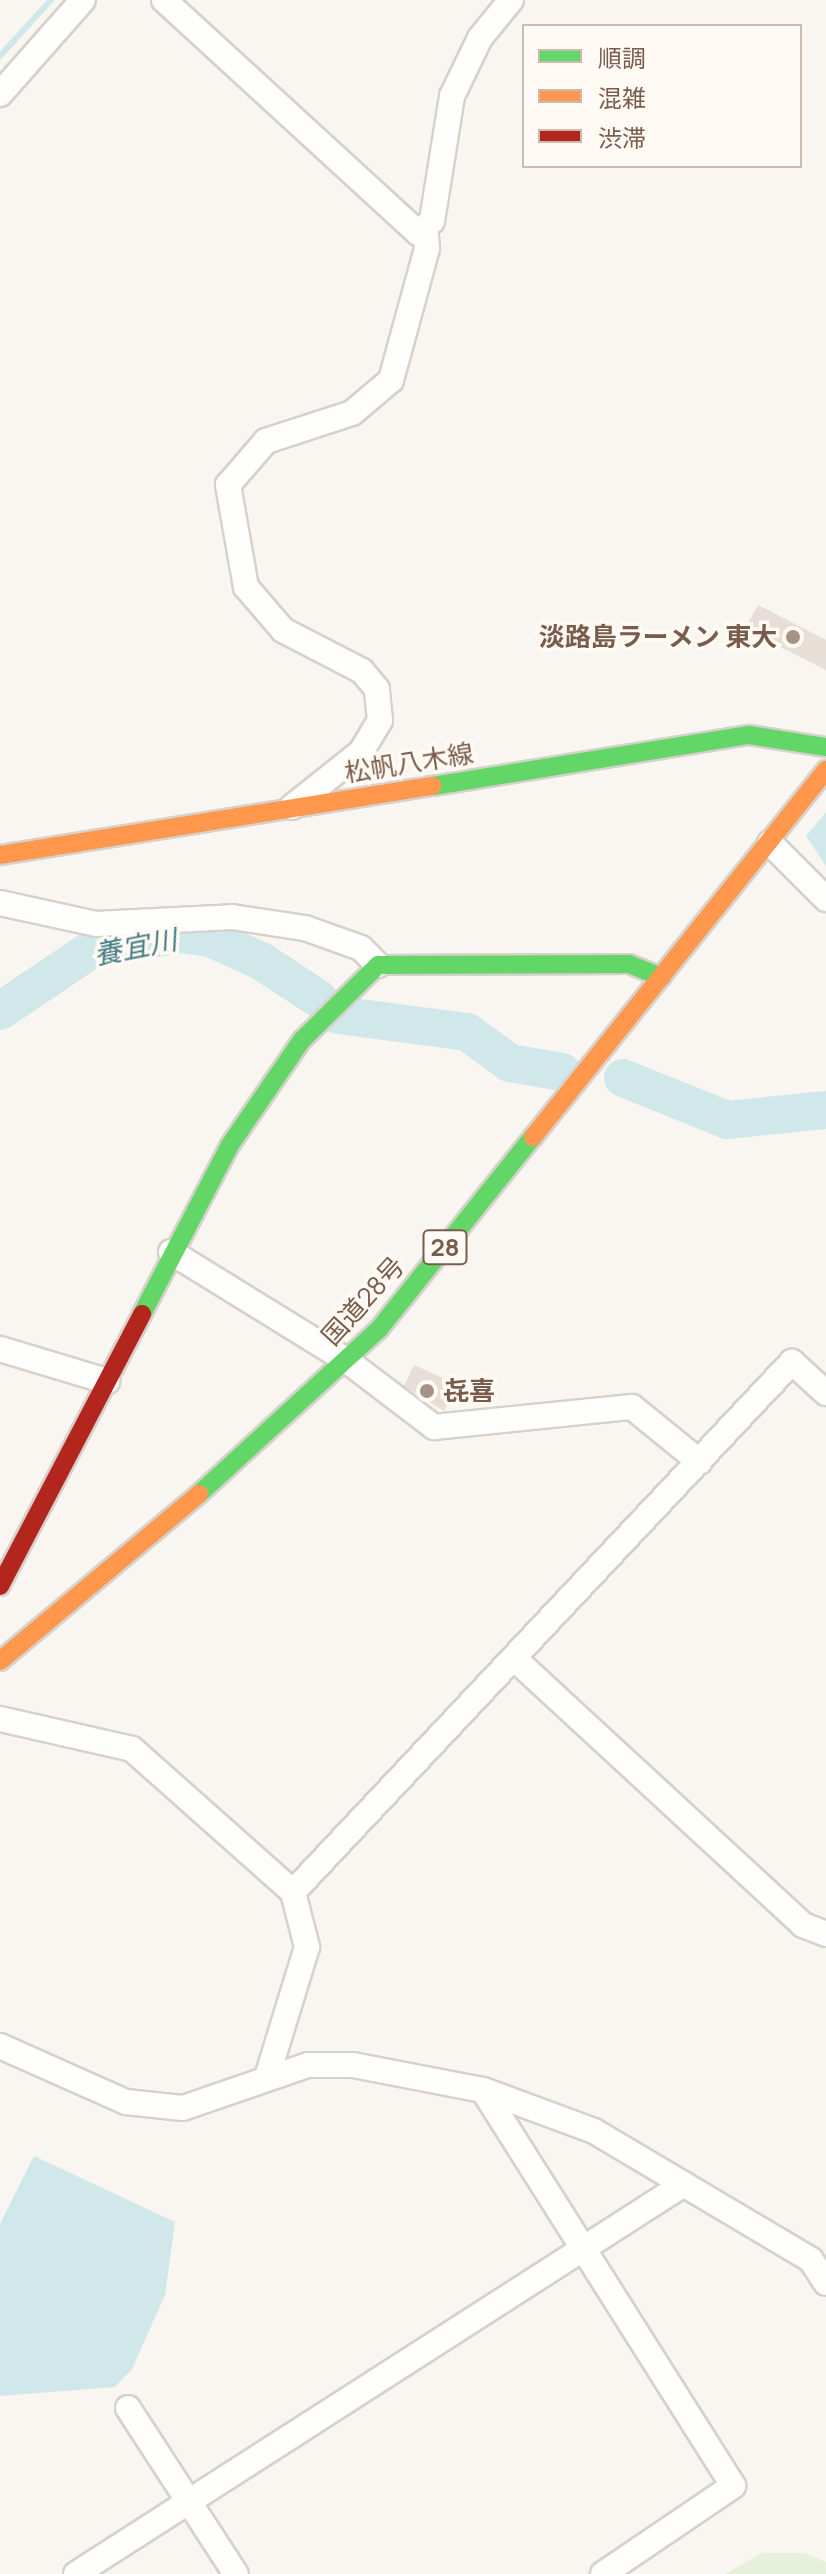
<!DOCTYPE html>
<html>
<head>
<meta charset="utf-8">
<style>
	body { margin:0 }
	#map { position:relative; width:826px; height:2574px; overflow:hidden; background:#f9f5f0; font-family:Manrope,"Noto Sans JP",sans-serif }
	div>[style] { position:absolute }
	.green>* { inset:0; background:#e7f0db }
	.water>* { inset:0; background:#d0e8ea }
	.stream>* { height:6px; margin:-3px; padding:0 3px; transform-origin:3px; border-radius:3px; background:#d0e8ea }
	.river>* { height:38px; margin:-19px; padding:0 19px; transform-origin:19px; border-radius:19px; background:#d0e8ea }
	.building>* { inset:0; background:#e6ded7 }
	.roads { filter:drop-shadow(2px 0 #d7d1cb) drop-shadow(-2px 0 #d7d1cb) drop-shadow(0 2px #d7d1cb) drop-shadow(0 -2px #d7d1cb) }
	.street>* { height:24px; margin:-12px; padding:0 12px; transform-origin:12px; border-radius:12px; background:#fefefd }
	.fast>* { height:18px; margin:-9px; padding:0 9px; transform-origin:9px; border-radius:9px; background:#63d668 }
	.slow>* { height:18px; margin:-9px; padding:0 9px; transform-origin:9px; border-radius:9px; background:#ff974d }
	.jam>* { height:18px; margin:-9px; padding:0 9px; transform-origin:9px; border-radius:9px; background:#b3261e }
	.dots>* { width:22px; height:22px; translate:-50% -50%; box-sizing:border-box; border:4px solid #fffaf3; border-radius:50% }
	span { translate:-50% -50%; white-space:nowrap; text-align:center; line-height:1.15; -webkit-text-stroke:7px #fffaf3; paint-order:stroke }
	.shield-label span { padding:2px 6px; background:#fffaf3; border:2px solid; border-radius:6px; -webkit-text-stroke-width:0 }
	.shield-label { font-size:24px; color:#7a5c4d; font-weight:700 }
	.poi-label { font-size:26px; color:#7a5c4d; font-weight:700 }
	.right { translate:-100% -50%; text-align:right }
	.left { translate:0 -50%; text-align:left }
	.street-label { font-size:26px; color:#7a5c4d }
	.water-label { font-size:28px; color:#437c86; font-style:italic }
	.legend { position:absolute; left:522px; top:24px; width:280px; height:144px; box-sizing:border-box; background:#fffaf3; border:2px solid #cabbb1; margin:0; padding:10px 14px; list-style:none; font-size:24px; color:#7a5c4d }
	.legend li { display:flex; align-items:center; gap:16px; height:40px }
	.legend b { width:40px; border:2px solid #cabbb1 }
</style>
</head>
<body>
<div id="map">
	<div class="green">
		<i style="clip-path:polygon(762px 2553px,804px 2553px,826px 2562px,826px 2574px,725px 2574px)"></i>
	</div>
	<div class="water">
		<i style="clip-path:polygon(826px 812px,826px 866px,806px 836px)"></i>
		<i style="clip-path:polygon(34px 2156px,175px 2222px,165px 2295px,132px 2369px,115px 2387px,0 2396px,0 2224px)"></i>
	</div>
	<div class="stream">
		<i style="left:0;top:56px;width:76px;rotate:-47.7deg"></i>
	</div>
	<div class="river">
		<i style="left:0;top:1011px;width:111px;rotate:-34deg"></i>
		<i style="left:92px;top:949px;width:90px;rotate:-9.6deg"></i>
		<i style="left:181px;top:934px;width:29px;rotate:8deg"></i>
		<i style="left:210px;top:938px;width:56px;rotate:24.3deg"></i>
		<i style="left:261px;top:961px;width:69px;rotate:33.2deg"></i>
		<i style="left:338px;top:1015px;width:130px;rotate:7.5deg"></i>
		<i style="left:467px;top:1032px;width:53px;rotate:35.8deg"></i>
		<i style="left:510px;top:1063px;width:53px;rotate:9.8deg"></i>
		<i style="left:623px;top:1078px;width:112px;rotate:22deg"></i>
		<i style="left:727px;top:1120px;width:100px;rotate:-5.8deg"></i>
	</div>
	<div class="building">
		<i style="clip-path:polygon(758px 605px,826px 640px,826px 670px,745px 629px)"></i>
		<i style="clip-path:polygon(414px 1365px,456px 1384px,444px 1411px,404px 1386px)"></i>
	</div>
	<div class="roads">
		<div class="street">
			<i style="left:164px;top:0;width:345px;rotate:42.5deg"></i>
			<i style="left:418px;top:233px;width:18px;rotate:-41deg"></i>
			<i style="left:432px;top:221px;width:127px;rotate:-80.9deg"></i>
			<i style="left:452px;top:96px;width:64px;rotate:-64.2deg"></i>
			<i style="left:480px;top:38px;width:49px;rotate:-50.8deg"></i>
			<i style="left:0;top:94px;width:125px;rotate:-48.6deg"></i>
			<i style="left:292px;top:807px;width:88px;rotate:-38.6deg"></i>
			<i style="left:361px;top:752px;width:37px;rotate:-59deg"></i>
			<i style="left:380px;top:720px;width:31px;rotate:-96deg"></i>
			<i style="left:377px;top:689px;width:23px;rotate:-130deg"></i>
			<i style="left:362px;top:671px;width:89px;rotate:-152.6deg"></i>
			<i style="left:283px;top:630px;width:57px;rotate:-130.7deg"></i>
			<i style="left:246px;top:587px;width:104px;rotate:-100deg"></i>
			<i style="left:228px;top:485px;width:58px;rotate:-49.2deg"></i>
			<i style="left:266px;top:441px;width:90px;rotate:-18deg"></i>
			<i style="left:352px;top:413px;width:51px;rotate:-40.2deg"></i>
			<i style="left:391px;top:380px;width:137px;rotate:-74.7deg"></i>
			<i style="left:427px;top:248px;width:21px;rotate:-95deg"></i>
			<i style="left:770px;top:843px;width:79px;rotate:45deg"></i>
			<i style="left:0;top:903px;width:98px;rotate:12.3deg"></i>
			<i style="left:96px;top:924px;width:136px;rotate:-2.9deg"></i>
			<i style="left:232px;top:917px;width:74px;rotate:8.6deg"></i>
			<i style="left:305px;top:928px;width:59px;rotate:19.7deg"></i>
			<i style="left:361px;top:948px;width:24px;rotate:45deg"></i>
			<i style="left:171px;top:1252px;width:206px;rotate:31.7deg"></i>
			<i style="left:346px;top:1360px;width:111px;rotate:37.3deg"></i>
			<i style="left:434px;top:1427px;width:199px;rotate:-5.8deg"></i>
			<i style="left:632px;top:1407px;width:87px;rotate:39deg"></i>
			<i style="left:0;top:1349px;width:112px;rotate:16.7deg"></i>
			<i style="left:517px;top:1661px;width:389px;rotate:42.7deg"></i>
			<i style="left:803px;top:1925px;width:25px;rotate:21deg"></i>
			<i style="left:0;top:1719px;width:135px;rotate:12.8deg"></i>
			<i style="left:132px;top:1749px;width:215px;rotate:41.6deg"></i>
			<i style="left:293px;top:1892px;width:57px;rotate:75.7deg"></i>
			<i style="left:307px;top:1947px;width:136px;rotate:107.1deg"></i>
			<i style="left:293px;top:1892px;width:728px;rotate:-46.73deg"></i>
			<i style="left:792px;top:1362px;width:46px;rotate:42.4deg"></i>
			<i style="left:0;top:2046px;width:138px;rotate:24deg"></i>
			<i style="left:126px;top:2102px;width:57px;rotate:6deg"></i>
			<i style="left:183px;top:2108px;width:132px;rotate:-19deg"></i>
			<i style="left:308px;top:2065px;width:45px"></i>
			<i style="left:353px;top:2065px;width:132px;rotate:10.9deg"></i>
			<i style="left:483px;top:2090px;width:118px;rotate:20.3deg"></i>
			<i style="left:594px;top:2131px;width:252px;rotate:30.7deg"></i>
			<i style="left:811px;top:2260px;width:27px;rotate:57deg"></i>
			<i style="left:483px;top:2090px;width:468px;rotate:57.7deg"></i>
			<i style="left:733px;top:2486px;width:157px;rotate:145.9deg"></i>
			<i style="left:128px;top:2408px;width:198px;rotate:57deg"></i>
			<i style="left:76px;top:2574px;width:722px;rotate:-32.68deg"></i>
		</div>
		<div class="fast">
			<i style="left:433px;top:786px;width:320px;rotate:-9.2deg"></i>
			<i style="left:749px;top:735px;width:78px;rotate:8.9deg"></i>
			<i style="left:142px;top:1314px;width:191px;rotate:-62.5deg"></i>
			<i style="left:230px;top:1145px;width:127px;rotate:-55.6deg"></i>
			<i style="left:302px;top:1040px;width:107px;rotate:-44.6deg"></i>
			<i style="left:378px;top:965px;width:251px;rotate:-0.2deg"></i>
			<i style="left:629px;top:964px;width:35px;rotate:22deg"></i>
			<i style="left:199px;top:1494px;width:244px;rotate:-42.5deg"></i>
			<i style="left:379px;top:1329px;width:246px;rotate:-51.3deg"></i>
		</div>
		<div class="slow">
			<i style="left:0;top:855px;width:438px;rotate:-9.1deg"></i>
			<i style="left:533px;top:1137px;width:470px;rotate:-51.4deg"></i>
			<i style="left:0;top:1661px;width:260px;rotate:-40deg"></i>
		</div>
		<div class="jam">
			<i style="left:0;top:1586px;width:307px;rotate:-62.4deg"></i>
		</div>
	</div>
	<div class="dots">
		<i style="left:793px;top:637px;background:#a69286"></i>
		<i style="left:427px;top:1391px;background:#a69286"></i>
	</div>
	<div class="shield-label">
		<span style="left:445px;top:1247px">28</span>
	</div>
	<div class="poi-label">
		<span class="right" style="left:777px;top:637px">淡路島ラーメン 東大</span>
		<span class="left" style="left:443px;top:1391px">㐂喜</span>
	</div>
	<div class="street-label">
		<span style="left:409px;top:763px;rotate:-9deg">松帆八木線</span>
		<span style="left:363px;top:1301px;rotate:-48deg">国道28号</span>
	</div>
	<div class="water-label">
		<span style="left:135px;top:946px;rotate:-11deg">養宜川</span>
	</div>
	<ul class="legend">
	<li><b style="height:10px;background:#63d668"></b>順調</li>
	<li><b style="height:10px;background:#ff974d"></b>混雑</li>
	<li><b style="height:10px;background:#b3261e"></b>渋滞</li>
	</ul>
</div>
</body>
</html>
